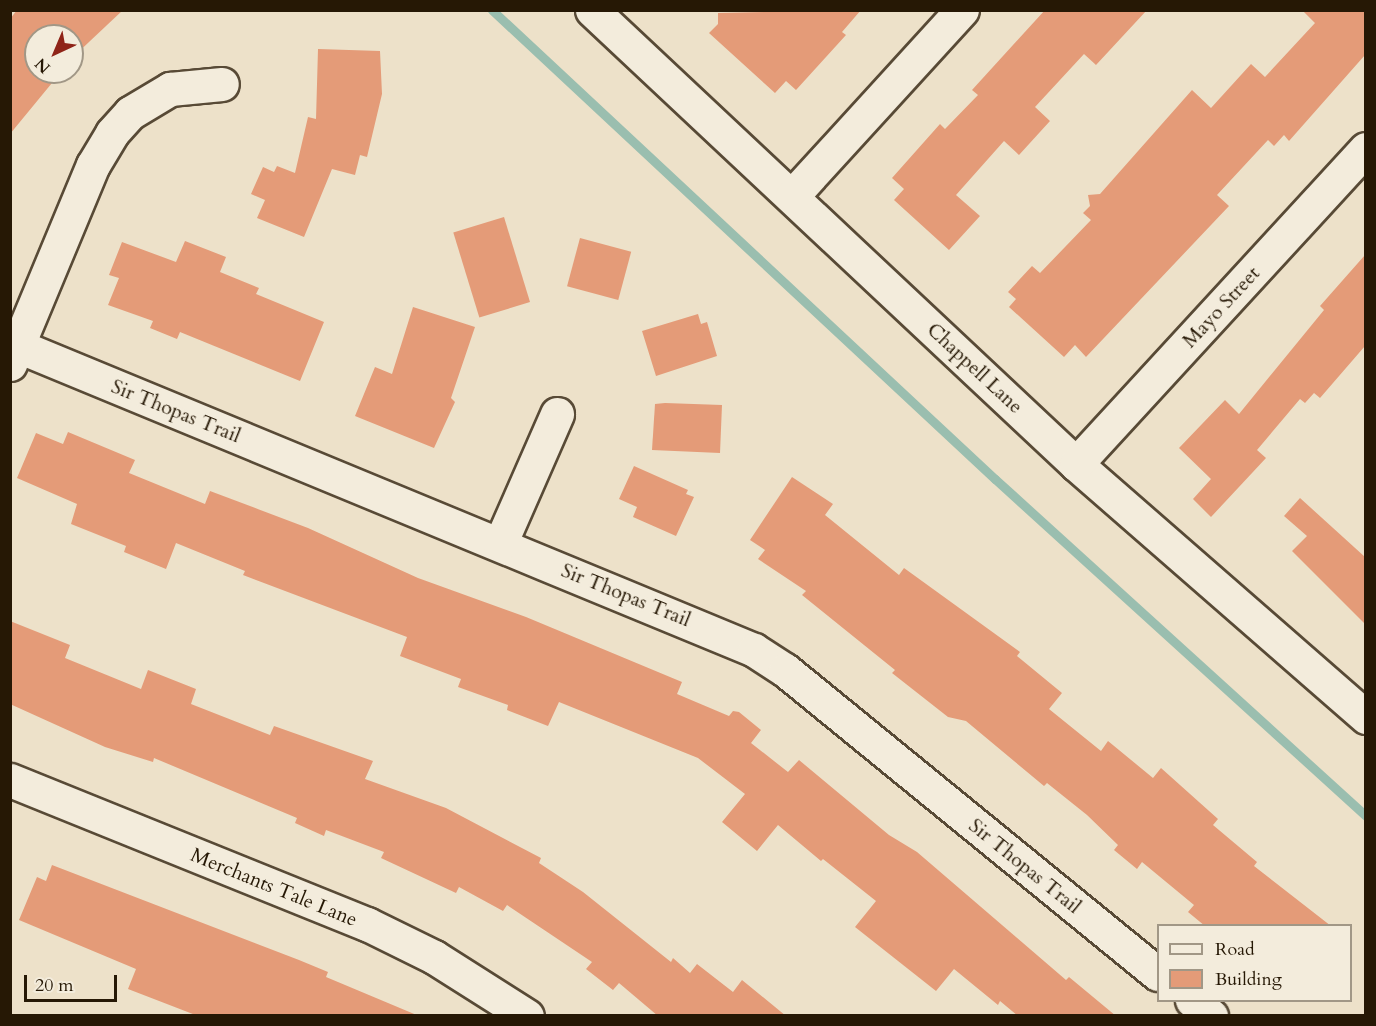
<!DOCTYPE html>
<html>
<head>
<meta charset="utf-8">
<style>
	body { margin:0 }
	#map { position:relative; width:1376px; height:1026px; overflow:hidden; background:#ede1c9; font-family:Cardo,serif }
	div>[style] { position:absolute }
	.stream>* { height:9px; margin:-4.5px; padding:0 4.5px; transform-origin:4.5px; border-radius:4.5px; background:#9abeaf }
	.building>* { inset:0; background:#e49b78; transform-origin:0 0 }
	.roads { filter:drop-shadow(2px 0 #584a36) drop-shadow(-2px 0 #584a36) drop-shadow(0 2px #584a36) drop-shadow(0 -2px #584a36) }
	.street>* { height:33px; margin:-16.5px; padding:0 16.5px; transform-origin:16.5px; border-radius:16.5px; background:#f3ecdc }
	span { translate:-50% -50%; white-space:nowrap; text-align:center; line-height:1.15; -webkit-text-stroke:5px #f3ecdc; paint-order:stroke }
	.street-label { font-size:20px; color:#261805 }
	.frame { position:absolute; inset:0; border:12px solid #261805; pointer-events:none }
	.legend { position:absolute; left:1157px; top:924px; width:195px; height:78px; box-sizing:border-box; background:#f3ecdc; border:2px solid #a19786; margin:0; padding:8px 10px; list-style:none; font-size:18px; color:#261805 }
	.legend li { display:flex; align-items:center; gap:12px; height:30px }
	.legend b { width:30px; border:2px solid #a19786 }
	.north { position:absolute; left:24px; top:24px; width:60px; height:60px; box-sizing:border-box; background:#f3ecdc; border:2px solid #a19786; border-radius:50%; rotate:224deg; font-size:16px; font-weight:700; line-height:24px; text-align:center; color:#261805 }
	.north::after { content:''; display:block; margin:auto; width:21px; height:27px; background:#8f2418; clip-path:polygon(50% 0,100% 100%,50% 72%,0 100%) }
	.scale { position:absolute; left:24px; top:975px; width:93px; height:27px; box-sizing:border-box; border:3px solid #261805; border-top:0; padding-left:8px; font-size:18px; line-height:21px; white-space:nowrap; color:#261805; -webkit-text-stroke:4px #f3ecdc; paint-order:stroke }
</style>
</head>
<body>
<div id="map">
	<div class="stream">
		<i style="left:492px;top:10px;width:688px;rotate:43deg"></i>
		<i style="left:995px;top:479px;width:501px;rotate:42.25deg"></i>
	</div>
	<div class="building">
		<i style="clip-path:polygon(17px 10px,123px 10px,72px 58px,72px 36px,36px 36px,36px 72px,61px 72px,10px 134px,10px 19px)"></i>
		<i style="clip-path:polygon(861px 10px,842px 32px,846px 35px,796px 90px,786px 81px,775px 93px,709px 33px,718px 24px,718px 13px)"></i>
		<i style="clip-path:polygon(1045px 10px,1147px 10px,1096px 65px,1084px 54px,1035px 107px,1050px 121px,1019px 155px,1004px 141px,956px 195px,980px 216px,949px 250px,894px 200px,904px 189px,892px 178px,940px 124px,945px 129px,978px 95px,972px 90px)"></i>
		<i style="clip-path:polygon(1302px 10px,1365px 10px,1365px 55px,1289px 141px,1284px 135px,1274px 146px,1268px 140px,1217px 195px,1229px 206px,1086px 357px,1075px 345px,1064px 357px,1009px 307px,1016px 299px,1008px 292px,1032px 266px,1040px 273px,1091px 220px,1083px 213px,1090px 206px,1088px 195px,1100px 194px,1192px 90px,1211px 108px,1251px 64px,1265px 77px,1315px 23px)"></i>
		<i style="clip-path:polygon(318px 49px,380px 51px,382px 94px,367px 157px,360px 155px,355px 175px,332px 169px,304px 237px,257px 218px,265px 200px,251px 194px,263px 167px,274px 172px,277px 166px,295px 173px,308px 117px,316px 119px)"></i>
		<i style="left:504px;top:217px;width:89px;height:53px;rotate:73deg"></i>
		<i style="left:580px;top:238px;width:53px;height:50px;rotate:15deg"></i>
		<i style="clip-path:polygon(185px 241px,226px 257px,220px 272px,259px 288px,256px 294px,324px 322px,300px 381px,180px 332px,177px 339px,150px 328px,153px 321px,108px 305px,119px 278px,109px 275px,122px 242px,176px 262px)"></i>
		<i style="clip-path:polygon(1365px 255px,1365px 346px,1320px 398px,1314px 393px,1305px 403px,1300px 399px,1257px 450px,1266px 458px,1211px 517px,1193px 499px,1211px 479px,1179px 448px,1225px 400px,1239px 414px,1324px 310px,1320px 306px)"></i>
		<i style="clip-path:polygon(413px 307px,475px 327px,451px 398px,455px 402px,434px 448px,355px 416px,375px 367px,392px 374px)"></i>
		<i style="clip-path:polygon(698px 314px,701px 324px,707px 322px,717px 356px,656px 376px,642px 331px)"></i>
		<i style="clip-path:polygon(665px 403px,722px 405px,720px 453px,652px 450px,655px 404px)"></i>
		<i style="clip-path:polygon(68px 432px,135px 460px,129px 473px,205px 504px,210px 491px,308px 528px,418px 578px,526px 617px,682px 682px,677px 694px,729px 716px,733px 711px,739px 712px,761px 730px,751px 743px,788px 772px,799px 760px,889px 835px,917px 852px,1066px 980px,1069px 977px,1116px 1016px,1018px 1016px,1000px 1001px,998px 1005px,954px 969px,936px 991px,855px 927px,876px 901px,823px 859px,821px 861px,778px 825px,757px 851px,722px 822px,745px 794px,698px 758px,559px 702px,548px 726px,507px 710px,508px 705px,458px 687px,461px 679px,400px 656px,407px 637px,243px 575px,245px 571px,176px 543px,166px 569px,124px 552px,126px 546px,71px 524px,77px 504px,17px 478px,36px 433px,63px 444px)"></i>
		<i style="clip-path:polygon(634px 466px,688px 490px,686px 494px,694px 497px,676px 536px,633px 517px,637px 507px,619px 499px)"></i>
		<i style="clip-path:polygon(792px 477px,833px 504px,825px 515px,899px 575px,904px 568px,1020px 652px,1017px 656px,1062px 693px,1049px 709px,1101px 751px,1108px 741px,1153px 778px,1161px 768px,1218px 819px,1213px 825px,1257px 862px,1254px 866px,1331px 926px,1205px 926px,1188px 912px,1194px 905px,1142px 862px,1137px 869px,1114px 850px,1118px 845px,1087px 815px,1047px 783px,1044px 786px,966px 721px,948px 717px,892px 673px,895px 670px,802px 595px,806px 591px,758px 559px,765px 550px,750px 540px)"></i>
		<i style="clip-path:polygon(1300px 498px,1365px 557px,1365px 624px,1292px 551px,1307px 536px,1284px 516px)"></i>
		<i style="clip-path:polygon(10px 621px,70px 645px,65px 658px,141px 689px,148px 670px,196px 689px,191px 704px,270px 735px,274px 726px,373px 761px,365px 779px,446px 808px,541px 858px,539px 863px,583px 892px,671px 962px,673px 958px,690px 973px,697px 964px,733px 992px,742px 980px,786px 1016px,658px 1016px,619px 983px,613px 990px,586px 969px,592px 962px,507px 905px,503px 911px,459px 887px,456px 893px,381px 858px,384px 852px,326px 830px,324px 836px,295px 823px,297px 818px,154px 758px,153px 762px,105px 747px,10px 704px)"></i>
		<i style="clip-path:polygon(52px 865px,299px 960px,328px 972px,326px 977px,419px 1016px,198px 1016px,128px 989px,136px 969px,19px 920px,37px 877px,46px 881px)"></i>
	</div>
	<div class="roads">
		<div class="street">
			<i style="left:592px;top:10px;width:664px;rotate:43.17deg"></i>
			<i style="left:1076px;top:464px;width:385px;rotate:41.1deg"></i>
			<i style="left:792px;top:196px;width:252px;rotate:-47.6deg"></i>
			<i style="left:18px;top:346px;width:796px;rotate:22.44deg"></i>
			<i style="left:754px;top:650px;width:37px;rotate:33deg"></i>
			<i style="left:785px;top:670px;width:481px;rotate:39.2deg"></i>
			<i style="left:10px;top:364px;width:216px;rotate:-67.4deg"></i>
			<i style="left:93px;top:165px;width:37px;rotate:-59deg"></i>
			<i style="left:112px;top:133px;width:27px;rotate:-48deg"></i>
			<i style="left:130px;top:113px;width:47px;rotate:-31deg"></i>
			<i style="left:170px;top:89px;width:52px;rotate:-5.5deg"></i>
			<i style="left:1076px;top:464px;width:428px;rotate:-47.4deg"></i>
			<i style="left:500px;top:544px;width:142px;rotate:-66.3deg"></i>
			<i style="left:10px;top:780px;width:385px;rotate:22deg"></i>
			<i style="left:367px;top:924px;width:75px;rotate:26.2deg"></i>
			<i style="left:434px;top:957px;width:110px;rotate:32.4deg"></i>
			<i style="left:1192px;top:1000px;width:25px;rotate:40deg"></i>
		</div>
	</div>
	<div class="street-label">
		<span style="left:1221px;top:307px;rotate:-47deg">Mayo Street</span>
		<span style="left:975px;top:368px;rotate:43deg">Chappell Lane</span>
		<span style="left:176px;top:411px;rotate:22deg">Sir Thopas Trail</span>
		<span style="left:626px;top:595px;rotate:22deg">Sir Thopas Trail</span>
		<span style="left:1025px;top:866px;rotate:39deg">Sir Thopas Trail</span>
		<span style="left:274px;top:887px;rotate:22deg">Merchants Tale Lane</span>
	</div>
	<div class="frame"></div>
	<ul class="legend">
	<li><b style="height:8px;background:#f3ecdc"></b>Road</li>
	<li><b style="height:16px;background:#e49b78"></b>Building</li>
	</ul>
	<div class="north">N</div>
	<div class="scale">20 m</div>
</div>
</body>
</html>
